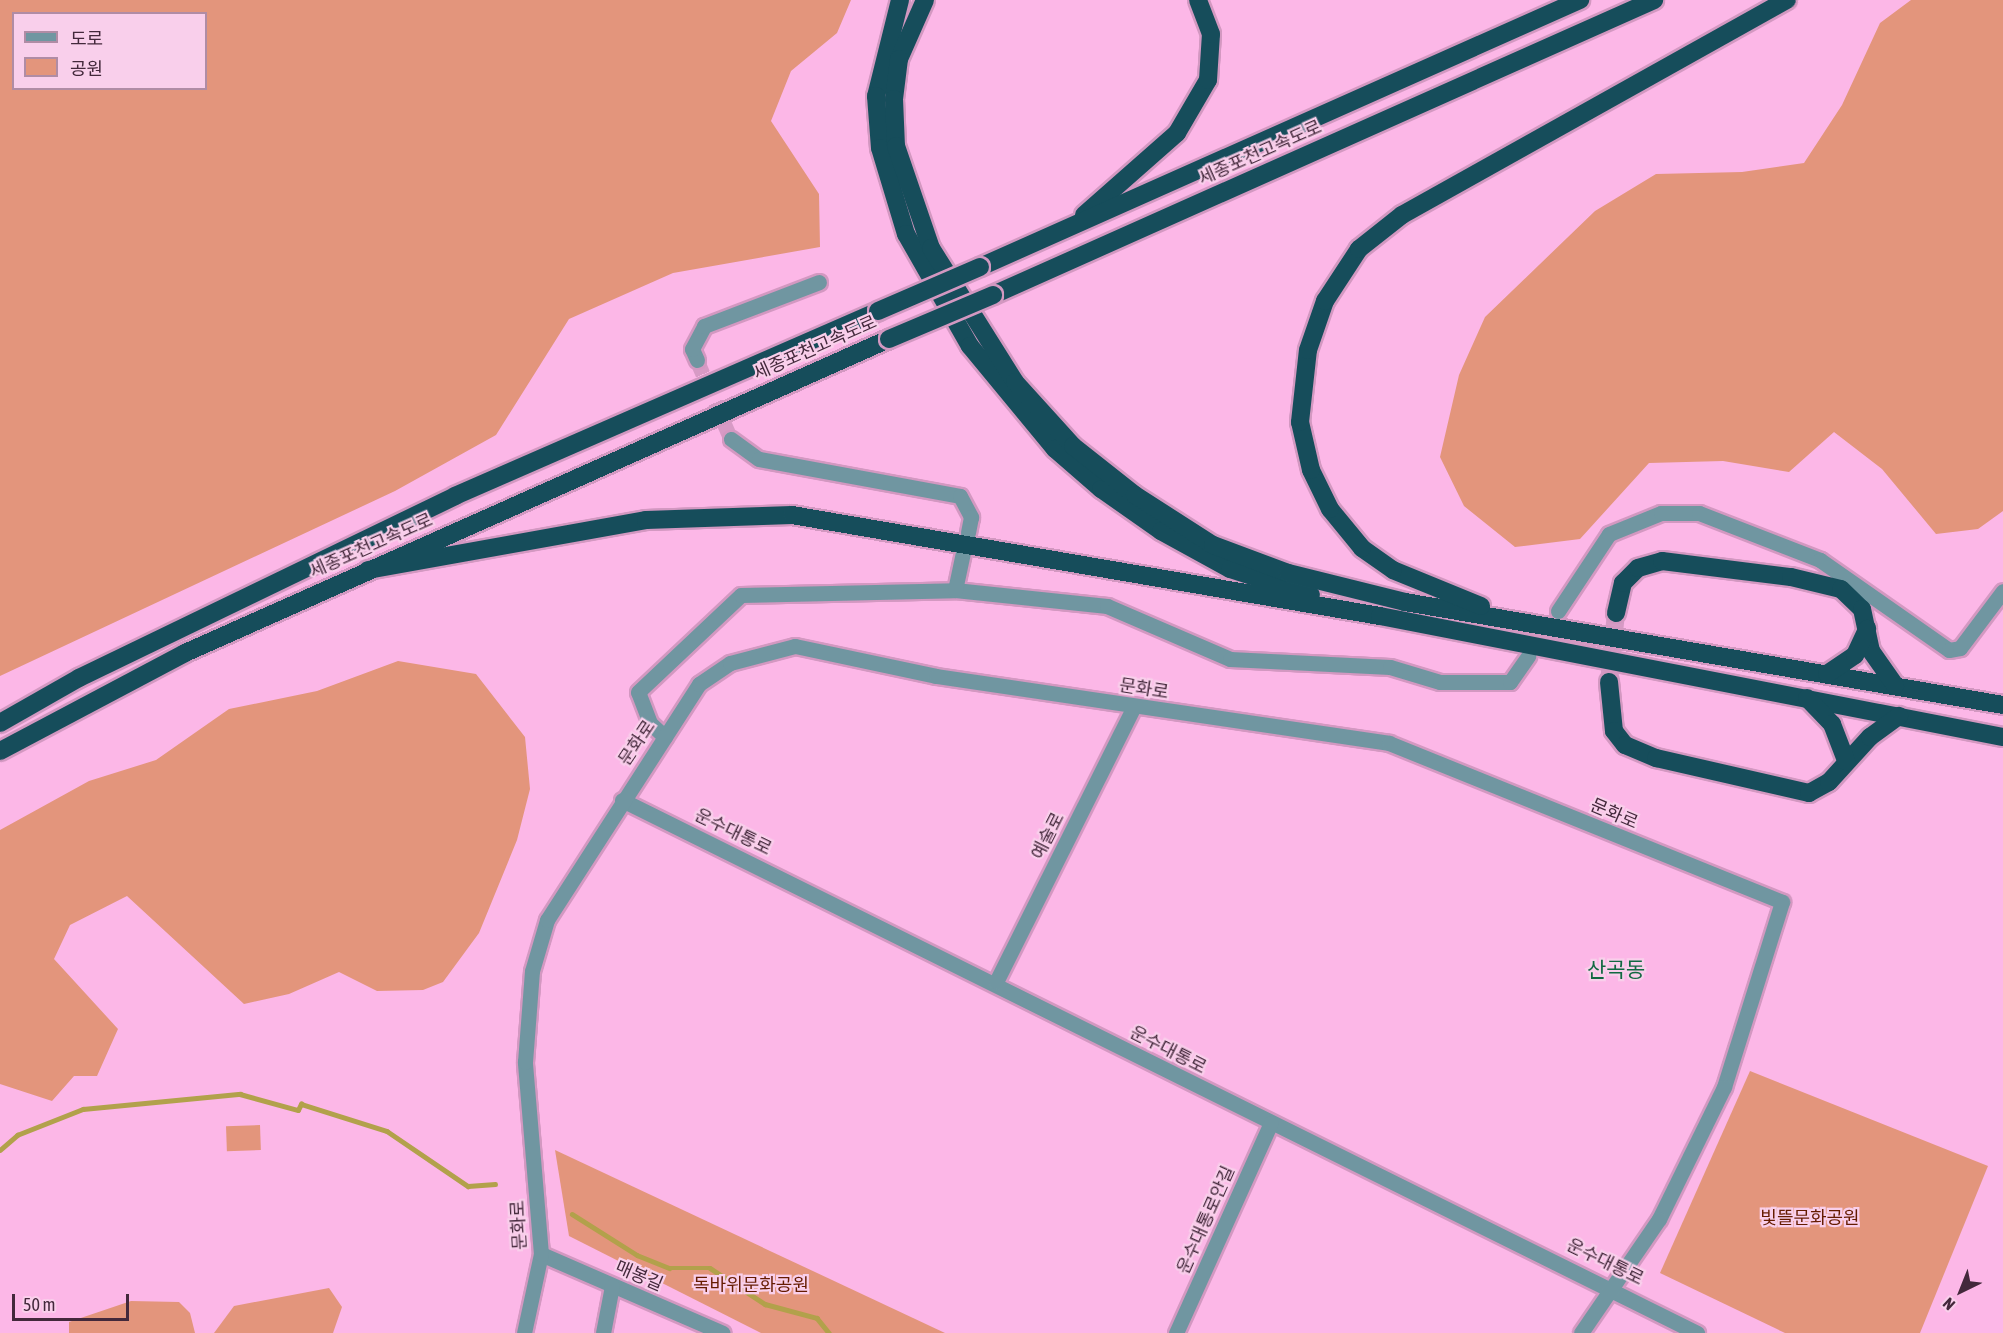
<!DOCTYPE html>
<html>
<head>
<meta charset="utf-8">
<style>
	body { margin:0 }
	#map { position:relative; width:2003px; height:1333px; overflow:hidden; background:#fcb7e7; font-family:"Asap Condensed","Noto Sans KR",sans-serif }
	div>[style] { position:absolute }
	.green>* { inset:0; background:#e3957c; transform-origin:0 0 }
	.stream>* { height:4.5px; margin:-2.25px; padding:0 2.25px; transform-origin:2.25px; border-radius:2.25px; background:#b2a14b }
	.street-tunnel>* { height:15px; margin-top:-7.5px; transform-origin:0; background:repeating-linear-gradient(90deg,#d79ac5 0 15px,transparent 0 23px) }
	.highway-tunnel>* { height:18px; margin-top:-9px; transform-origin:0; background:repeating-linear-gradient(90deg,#d79ac5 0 18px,transparent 0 27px) }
	.roads { filter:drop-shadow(2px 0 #d398c1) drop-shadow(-2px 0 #d398c1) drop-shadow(0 2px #d398c1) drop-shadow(0 -2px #d398c1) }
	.street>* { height:15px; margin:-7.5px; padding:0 7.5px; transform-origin:7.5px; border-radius:7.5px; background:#7096a1 }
	.highway>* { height:18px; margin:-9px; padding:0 9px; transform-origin:9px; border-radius:9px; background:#164d5b }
	.bridges { filter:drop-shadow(2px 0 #d398c1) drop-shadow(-2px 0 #d398c1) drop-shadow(0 2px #d398c1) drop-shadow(0 -2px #d398c1) }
	.highway-bridge>* { height:18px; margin:-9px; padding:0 9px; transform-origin:9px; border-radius:9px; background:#164d5b }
	span { translate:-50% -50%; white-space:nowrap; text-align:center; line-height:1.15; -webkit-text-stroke:4.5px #f9cfeb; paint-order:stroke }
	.street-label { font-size:18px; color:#43283b }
	.park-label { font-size:18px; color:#651b00 }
	.quarter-label { font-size:21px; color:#126842 }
	.legend { position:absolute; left:12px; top:12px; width:195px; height:78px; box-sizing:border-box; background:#f9cfeb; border:2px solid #b08ca5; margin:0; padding:8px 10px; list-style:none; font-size:18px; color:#43283b }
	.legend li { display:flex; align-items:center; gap:12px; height:30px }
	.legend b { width:30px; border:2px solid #b08ca5 }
	.north { position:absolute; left:1931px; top:1261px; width:60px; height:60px; -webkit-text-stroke:4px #f9cfeb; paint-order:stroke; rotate:223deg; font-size:16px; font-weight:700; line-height:24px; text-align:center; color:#43283b }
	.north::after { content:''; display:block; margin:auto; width:21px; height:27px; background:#43283b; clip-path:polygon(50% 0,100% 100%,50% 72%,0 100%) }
	.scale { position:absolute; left:12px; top:1294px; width:117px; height:27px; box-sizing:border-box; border:3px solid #43283b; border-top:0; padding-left:8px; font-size:18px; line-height:21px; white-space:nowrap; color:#43283b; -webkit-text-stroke:4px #f9cfeb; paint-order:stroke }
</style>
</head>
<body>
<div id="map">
	<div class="green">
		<i style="clip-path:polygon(evenodd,0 0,851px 0,837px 33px,791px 71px,771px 121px,819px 194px,820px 247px,673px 273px,569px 319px,496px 435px,395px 491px,0 676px,0 0,14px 14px,206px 14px,206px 88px,14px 88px,14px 14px)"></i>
		<i style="clip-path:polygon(1911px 0,2003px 0,2003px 511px,1978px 529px,1936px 534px,1882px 469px,1834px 432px,1789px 472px,1723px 461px,1649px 463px,1580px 539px,1515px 547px,1464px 506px,1440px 457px,1459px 375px,1485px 317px,1595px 211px,1656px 174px,1742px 172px,1804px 163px,1842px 105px,1880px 23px)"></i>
		<i style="clip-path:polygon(398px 661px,476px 674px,525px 737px,530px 789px,517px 840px,479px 933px,443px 982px,423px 990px,377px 991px,339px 972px,289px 994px,244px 1004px,127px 896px,70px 925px,54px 959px,118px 1029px,97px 1076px,74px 1076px,52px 1101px,0 1084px,0 830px,89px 781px,156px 760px,229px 709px,317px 691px)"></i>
		<i style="clip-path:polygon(1750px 1071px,1988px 1166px,1920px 1333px,1785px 1333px,1660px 1273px)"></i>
		<i style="left:260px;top:1125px;width:25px;height:34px;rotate:88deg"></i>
		<i style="clip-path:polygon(555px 1150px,945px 1333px,761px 1333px,569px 1236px)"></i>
		<i style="clip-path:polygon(329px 1288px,342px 1307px,333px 1333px,214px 1333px,234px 1306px)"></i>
		<i style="clip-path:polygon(131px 1301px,179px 1302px,190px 1313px,195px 1333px,69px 1333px,69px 1322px)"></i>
	</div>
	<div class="stream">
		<i style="left:0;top:1150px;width:23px;rotate:-41deg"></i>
		<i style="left:17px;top:1135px;width:71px;rotate:-21.5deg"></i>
		<i style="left:83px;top:1109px;width:158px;rotate:-5.5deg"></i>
		<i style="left:240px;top:1094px;width:60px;rotate:15.4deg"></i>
		<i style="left:298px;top:1110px;width:7px;rotate:-63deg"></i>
		<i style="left:301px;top:1104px;width:90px;rotate:17.4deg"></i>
		<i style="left:387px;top:1131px;width:98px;rotate:34.2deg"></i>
		<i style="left:468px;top:1186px;width:27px;rotate:-4deg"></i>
		<i style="left:572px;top:1214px;width:77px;rotate:32.2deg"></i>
		<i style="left:637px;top:1255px;width:35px;rotate:22deg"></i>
		<i style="left:670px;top:1268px;width:40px"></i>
		<i style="left:710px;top:1268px;width:66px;rotate:33.2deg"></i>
		<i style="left:765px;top:1304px;width:54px;rotate:15.1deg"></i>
		<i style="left:817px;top:1318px;width:19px;rotate:51deg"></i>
	</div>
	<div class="street-tunnel">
		<i style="left:697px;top:360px;width:86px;rotate:66.7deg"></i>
	</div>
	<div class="highway-tunnel">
		<i style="left:1609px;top:682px;width:69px;rotate:-84.2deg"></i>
	</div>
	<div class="roads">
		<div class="street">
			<i style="left:697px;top:360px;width:12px;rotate:-114deg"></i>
			<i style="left:692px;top:349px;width:26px;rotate:-62deg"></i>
			<i style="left:704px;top:326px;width:123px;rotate:-20.9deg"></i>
			<i style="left:731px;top:439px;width:34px;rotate:36deg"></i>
			<i style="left:759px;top:459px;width:204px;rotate:10.4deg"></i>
			<i style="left:960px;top:496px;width:24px;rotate:62deg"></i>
			<i style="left:971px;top:517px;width:16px;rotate:101deg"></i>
			<i style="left:955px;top:590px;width:153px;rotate:6deg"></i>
			<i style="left:1107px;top:606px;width:134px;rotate:23.3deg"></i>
			<i style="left:1230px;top:659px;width:160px;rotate:2.9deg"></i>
			<i style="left:1390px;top:667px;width:52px;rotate:16.7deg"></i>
			<i style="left:1440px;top:682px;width:70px"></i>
			<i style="left:1510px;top:682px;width:32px;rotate:-55deg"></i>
			<i style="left:1558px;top:611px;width:92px;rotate:-56.5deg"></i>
			<i style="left:1609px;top:534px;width:56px;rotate:-22deg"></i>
			<i style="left:1661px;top:513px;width:38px"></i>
			<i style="left:1699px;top:513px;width:130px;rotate:21.2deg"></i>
			<i style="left:1820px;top:560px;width:157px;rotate:34.9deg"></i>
			<i style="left:1949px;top:650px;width:11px;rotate:-10deg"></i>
			<i style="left:1960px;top:648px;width:71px;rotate:-53deg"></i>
			<i style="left:665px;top:737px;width:21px;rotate:-137deg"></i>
			<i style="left:650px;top:723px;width:33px;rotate:-111deg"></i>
			<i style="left:638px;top:692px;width:141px;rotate:-43.3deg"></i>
			<i style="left:741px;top:595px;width:214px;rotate:-1.3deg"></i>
			<i style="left:955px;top:590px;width:38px;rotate:-78deg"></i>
			<i style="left:622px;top:800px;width:1200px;rotate:26.37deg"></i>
			<i style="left:996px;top:982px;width:308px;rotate:-63.4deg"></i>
			<i style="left:541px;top:1254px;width:198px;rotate:23.5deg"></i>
			<i style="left:524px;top:1333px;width:81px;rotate:-77.9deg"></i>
			<i style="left:541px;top:1254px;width:193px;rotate:-94.8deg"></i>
			<i style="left:525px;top:1062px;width:91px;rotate:-85.6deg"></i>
			<i style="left:532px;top:971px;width:53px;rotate:-73.6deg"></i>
			<i style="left:547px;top:920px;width:281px;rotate:-57.2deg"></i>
			<i style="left:699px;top:684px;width:37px;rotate:-34deg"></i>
			<i style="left:730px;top:663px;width:67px;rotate:-14.7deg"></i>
			<i style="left:795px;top:646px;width:144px;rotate:12deg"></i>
			<i style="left:936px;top:676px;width:458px;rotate:8.4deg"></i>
			<i style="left:1389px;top:743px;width:424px;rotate:22deg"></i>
			<i style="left:1782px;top:902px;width:194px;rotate:107.4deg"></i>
			<i style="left:1724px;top:1087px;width:147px;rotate:116.2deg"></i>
			<i style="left:1659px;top:1219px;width:138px;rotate:124.4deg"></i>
			<i style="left:603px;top:1333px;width:48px;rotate:-79.2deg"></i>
			<i style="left:1176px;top:1333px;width:230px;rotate:-65.7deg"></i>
		</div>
		<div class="highway">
			<i style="left:900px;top:0;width:99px;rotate:104deg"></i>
			<i style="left:876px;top:96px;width:52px;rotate:85.6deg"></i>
			<i style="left:880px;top:148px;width:90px;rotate:73.2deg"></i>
			<i style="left:906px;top:234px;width:129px;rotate:60.3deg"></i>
			<i style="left:970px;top:346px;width:134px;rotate:50.5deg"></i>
			<i style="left:1055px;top:449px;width:61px;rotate:41deg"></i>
			<i style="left:1101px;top:489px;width:73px;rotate:35deg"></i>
			<i style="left:1161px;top:531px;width:79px;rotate:28.8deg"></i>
			<i style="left:1230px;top:569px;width:85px;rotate:17.8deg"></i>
			<i style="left:925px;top:0;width:64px;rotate:113.8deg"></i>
			<i style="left:899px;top:59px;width:40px;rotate:97.1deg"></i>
			<i style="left:894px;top:99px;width:47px;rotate:87.6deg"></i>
			<i style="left:896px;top:146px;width:108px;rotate:71.1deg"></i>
			<i style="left:931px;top:248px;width:158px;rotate:57.9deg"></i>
			<i style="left:1015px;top:382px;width:86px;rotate:47.8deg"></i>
			<i style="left:1073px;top:446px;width:79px;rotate:38.3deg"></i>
			<i style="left:1135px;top:495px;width:93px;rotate:32.7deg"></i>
			<i style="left:1213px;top:545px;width:80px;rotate:20.5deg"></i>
			<i style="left:1288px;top:573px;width:121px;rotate:13.9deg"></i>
			<i style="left:1405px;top:602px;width:607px;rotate:9.77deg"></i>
			<i style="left:1084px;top:215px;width:124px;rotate:-41.4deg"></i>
			<i style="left:1177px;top:133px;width:61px;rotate:-59.7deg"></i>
			<i style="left:1208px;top:80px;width:46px;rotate:-86.3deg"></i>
			<i style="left:1211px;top:34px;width:36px;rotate:-111deg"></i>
			<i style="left:980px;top:267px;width:657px;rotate:-23.99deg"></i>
			<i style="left:993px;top:295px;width:724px;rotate:-24.05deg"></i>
			<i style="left:368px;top:570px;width:282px;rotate:-10.2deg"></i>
			<i style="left:646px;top:520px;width:146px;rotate:-2deg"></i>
			<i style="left:792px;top:515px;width:597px;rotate:9.75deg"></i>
			<i style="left:1380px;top:616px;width:635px;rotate:10.99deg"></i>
			<i style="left:1481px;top:606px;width:95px;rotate:-157.8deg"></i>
			<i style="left:1393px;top:570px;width:38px;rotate:-145deg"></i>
			<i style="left:1362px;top:548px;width:50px;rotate:-129.4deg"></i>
			<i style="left:1330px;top:509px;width:43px;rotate:-116deg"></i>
			<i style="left:1311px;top:470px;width:49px;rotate:-102.9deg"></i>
			<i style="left:1300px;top:422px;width:72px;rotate:-83.7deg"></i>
			<i style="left:1308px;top:350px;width:52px;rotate:-70.9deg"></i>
			<i style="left:1325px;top:301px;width:62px;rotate:-56.8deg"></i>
			<i style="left:1359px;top:249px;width:55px;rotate:-38.3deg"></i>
			<i style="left:1402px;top:215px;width:441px;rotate:-29.2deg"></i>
			<i style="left:1616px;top:613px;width:31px;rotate:-77deg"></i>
			<i style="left:1623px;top:583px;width:21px;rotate:-45deg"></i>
			<i style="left:1638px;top:568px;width:25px;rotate:-16deg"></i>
			<i style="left:1662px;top:561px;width:130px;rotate:7.1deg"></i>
			<i style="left:1791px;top:577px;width:51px;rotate:13.5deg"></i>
			<i style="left:1841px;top:589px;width:29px;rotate:44deg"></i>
			<i style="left:1862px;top:609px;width:43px;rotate:77.9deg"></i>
			<i style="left:1871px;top:651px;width:42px;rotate:54.8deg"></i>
			<i style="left:1827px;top:674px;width:34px;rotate:-34deg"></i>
			<i style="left:1855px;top:655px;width:29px;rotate:-65deg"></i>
			<i style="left:1609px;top:682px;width:49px;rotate:84.2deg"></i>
			<i style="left:1614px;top:731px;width:18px;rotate:52deg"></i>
			<i style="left:1625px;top:745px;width:34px;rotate:23deg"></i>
			<i style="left:1656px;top:758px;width:157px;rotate:12.9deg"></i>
			<i style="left:1809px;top:793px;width:23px;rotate:-29deg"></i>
			<i style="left:1829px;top:782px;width:61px;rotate:-47.7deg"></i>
			<i style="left:1870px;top:737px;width:36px;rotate:-36deg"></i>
			<i style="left:1807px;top:698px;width:36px;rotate:46deg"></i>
			<i style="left:1832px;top:724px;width:40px;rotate:69deg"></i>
			<i style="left:0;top:723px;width:91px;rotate:-29.7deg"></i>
			<i style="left:79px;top:678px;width:418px;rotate:-25.8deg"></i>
			<i style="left:455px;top:496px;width:462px;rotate:-23.6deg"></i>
			<i style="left:0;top:751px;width:209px;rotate:-27.9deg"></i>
			<i style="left:185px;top:653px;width:771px;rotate:-24.04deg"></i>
		</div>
	</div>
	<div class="bridges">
		<div class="highway-bridge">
			<i style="left:878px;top:311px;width:111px;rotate:-23.3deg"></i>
			<i style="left:889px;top:339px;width:113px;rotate:-22.9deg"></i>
		</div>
	</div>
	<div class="street-label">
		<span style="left:1260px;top:153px;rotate:-24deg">세종포천고속도로</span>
		<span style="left:815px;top:348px;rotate:-24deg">세종포천고속도로</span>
		<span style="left:371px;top:546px;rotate:-24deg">세종포천고속도로</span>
		<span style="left:1144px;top:689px;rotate:9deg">문화로</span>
		<span style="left:637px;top:743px;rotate:-56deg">문화로</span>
		<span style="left:1614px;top:814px;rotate:23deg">문화로</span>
		<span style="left:733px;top:832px;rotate:26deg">운수대통로</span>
		<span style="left:1048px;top:836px;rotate:-63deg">예술로</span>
		<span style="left:1168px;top:1050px;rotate:27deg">운수대통로</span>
		<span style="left:1206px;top:1220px;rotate:-66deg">운수대통로안길</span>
		<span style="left:519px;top:1225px;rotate:-93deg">문화로</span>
		<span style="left:1605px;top:1262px;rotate:26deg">운수대통로</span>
		<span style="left:639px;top:1276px;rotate:23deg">매봉길</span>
	</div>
	<div class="park-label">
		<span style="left:1810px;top:1218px">빛뜰문화공원</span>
		<span style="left:751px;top:1285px">독바위문화공원</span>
	</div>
	<div class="quarter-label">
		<span style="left:1616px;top:969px">산곡동</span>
	</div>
	<ul class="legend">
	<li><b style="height:8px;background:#7096a1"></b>도로</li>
	<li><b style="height:16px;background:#e3957c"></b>공원</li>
	</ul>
	<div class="north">N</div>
	<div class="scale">50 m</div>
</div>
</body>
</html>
